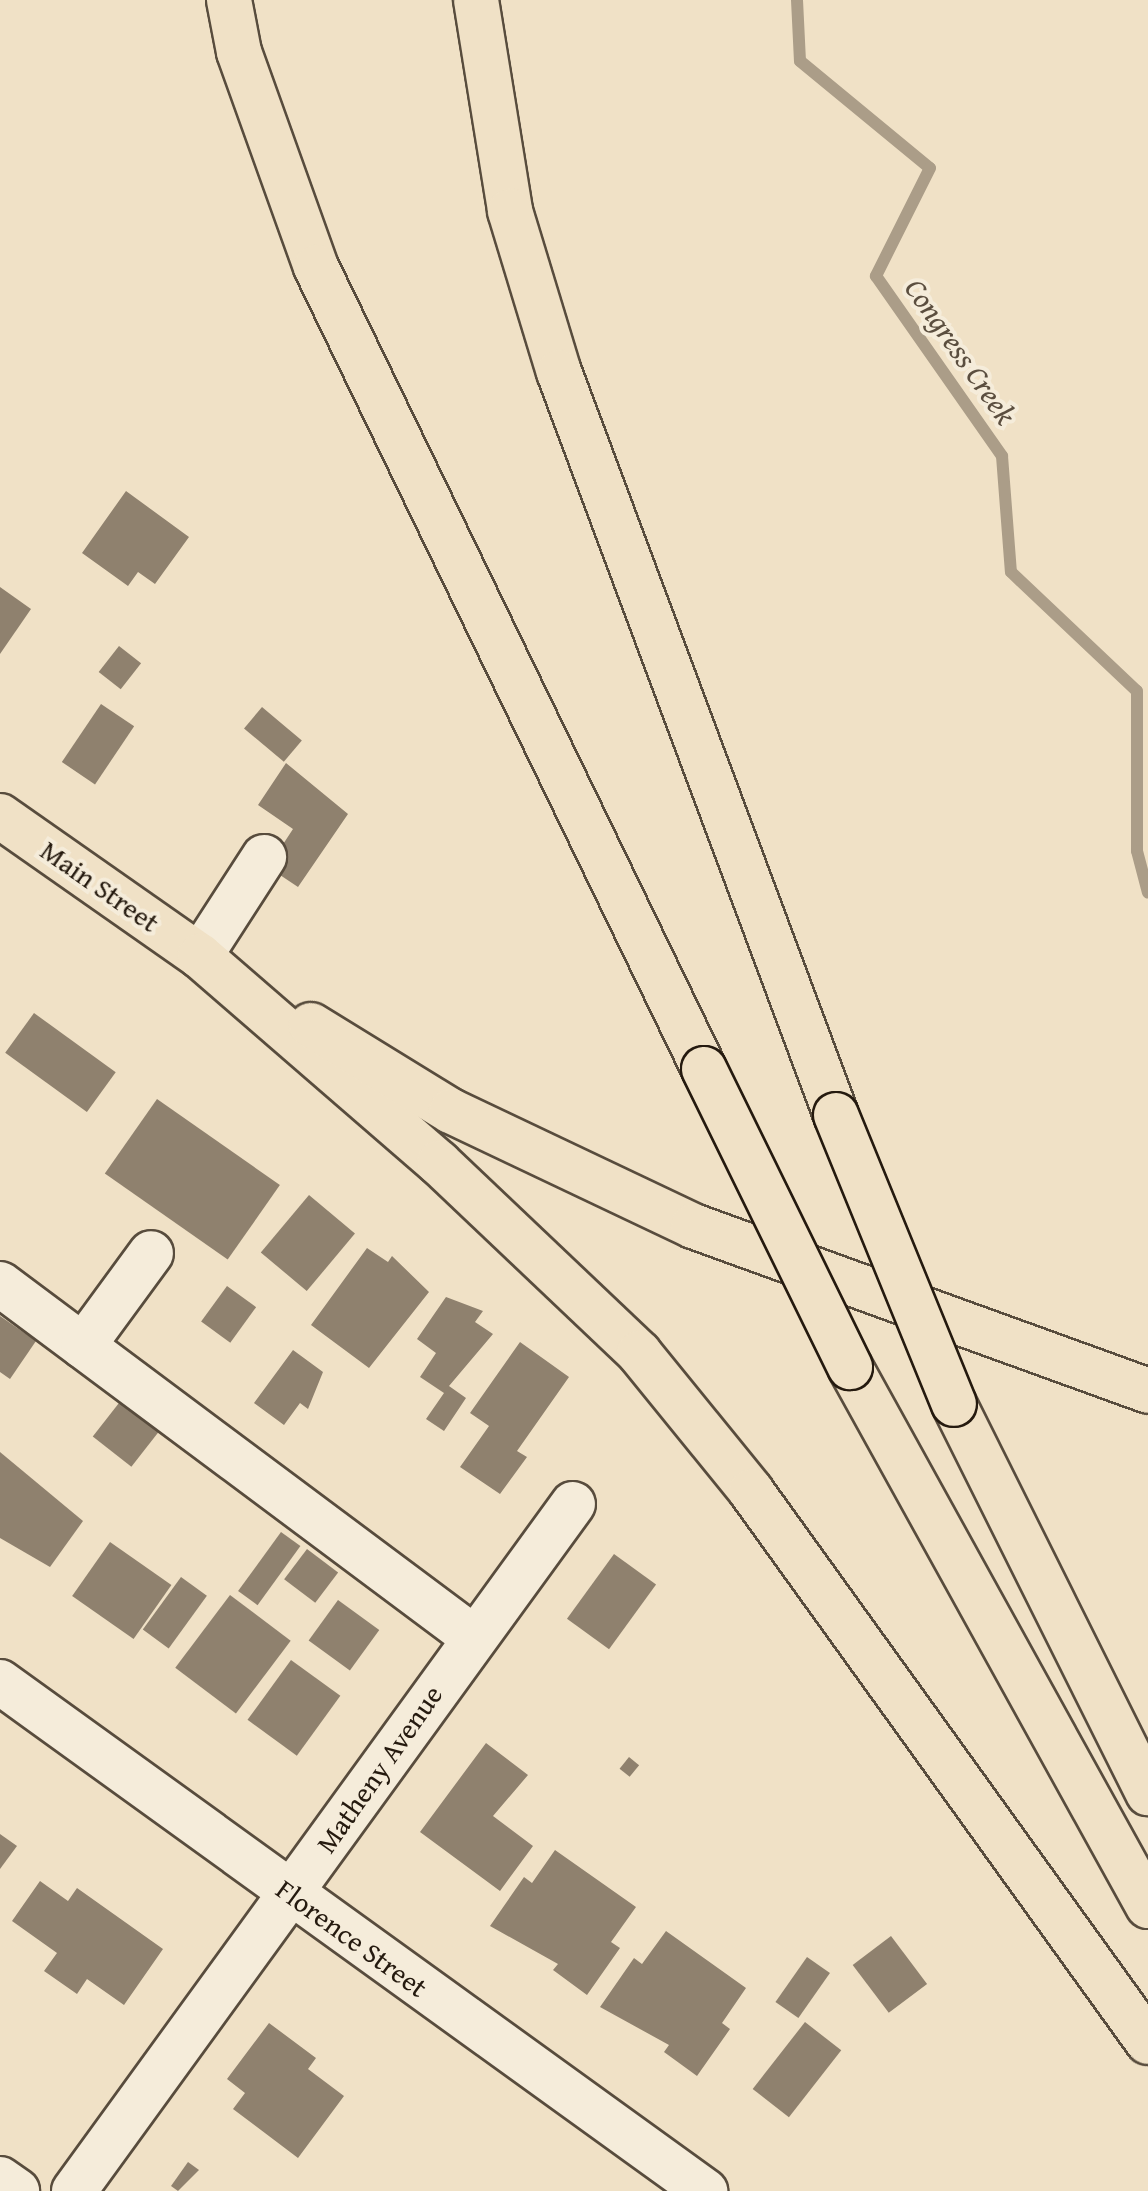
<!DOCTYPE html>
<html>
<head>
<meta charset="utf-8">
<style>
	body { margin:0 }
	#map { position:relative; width:1148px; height:2191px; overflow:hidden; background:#f0e1c6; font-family:"Gentium Book Plus",serif }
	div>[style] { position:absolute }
	.stream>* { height:12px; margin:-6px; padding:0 6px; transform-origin:6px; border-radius:6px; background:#ab9d88 }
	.building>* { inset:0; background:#8f816e; transform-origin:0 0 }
	.roads { filter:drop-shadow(2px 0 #584c3d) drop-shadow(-2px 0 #584c3d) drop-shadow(0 2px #584c3d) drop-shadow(0 -2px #584c3d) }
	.minor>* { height:44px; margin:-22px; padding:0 22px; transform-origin:22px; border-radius:22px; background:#f5ecda }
	.major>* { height:44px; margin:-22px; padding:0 22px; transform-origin:22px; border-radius:22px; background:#f0e1c6 }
	.highway>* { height:44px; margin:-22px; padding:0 22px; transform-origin:22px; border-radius:22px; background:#f0e1c6 }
	.bridges { filter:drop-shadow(2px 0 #251a0f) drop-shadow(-2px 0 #251a0f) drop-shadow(0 2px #251a0f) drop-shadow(0 -2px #251a0f) }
	.highway-bridge>* { height:44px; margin:-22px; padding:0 22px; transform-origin:22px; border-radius:22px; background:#f0e1c6 }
	span { translate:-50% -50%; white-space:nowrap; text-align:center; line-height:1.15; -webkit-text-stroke:8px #f5ecda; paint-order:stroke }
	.street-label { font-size:28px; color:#251a0f }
	.water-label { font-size:30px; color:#5b4e3f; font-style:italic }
</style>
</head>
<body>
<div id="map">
	<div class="stream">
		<i style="left:797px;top:0;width:61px;rotate:87.2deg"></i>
		<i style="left:800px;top:61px;width:168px;rotate:39.5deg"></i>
		<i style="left:930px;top:168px;width:121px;rotate:116.6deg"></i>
		<i style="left:876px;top:276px;width:220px;rotate:55deg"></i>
		<i style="left:1002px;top:456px;width:116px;rotate:85.6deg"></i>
		<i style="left:1011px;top:572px;width:173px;rotate:43.4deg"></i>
		<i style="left:1137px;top:691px;width:160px;rotate:90deg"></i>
		<i style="left:1137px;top:851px;width:43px;rotate:75.3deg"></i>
	</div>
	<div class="building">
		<i style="clip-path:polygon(126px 491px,189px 537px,155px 584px,138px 572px,128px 586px,82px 553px)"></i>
		<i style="clip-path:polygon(0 587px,31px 609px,0 654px)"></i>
		<i style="left:119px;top:646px;width:28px;height:33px;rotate:38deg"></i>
		<i style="left:101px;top:704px;width:40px;height:70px;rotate:34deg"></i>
		<i style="left:262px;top:707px;width:52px;height:28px;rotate:40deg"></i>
		<i style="clip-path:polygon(286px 763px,348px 814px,298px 887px,268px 867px,293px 829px,258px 805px)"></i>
		<i style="left:34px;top:1013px;width:101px;height:49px;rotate:36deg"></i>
		<i style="left:157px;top:1099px;width:150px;height:91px;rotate:35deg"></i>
		<i style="left:309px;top:1195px;width:60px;height:75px;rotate:40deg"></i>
		<i style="clip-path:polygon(367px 1248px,388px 1262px,392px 1256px,429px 1292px,369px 1368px,311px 1325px)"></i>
		<i style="left:227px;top:1286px;width:36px;height:44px;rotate:36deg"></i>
		<i style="clip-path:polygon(446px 1297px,483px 1311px,475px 1322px,493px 1334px,449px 1386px,466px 1398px,444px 1431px,426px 1419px,444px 1393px,420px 1377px,436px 1353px,417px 1339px)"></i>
		<i style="clip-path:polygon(0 1316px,36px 1341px,10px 1379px,0 1372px)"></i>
		<i style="clip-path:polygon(520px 1342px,569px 1377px,517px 1451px,527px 1457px,500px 1494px,460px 1467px,489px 1426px,470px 1413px)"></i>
		<i style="clip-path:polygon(293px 1350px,323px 1372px,308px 1409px,300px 1403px,284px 1425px,254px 1403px)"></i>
		<i style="left:126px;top:1394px;width:49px;height:54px;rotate:38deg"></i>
		<i style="clip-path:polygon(0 1452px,83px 1521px,50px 1567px,0 1538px)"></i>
		<i style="left:281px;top:1532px;width:24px;height:73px;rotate:36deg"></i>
		<i style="left:110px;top:1542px;width:75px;height:66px;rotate:35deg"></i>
		<i style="left:307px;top:1549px;width:39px;height:38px;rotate:37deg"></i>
		<i style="left:614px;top:1554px;width:52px;height:80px;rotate:36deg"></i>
		<i style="left:181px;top:1577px;width:32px;height:65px;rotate:36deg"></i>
		<i style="left:230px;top:1595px;width:76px;height:91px;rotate:37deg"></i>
		<i style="left:338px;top:1600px;width:51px;height:50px;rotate:36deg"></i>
		<i style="left:291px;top:1660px;width:61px;height:74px;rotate:36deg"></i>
		<i style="clip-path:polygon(486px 1743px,528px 1775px,493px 1816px,533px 1846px,500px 1891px,420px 1832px)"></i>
		<i style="left:629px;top:1757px;width:13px;height:15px;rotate:39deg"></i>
		<i style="clip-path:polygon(0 1834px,17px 1846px,0 1869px)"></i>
		<i style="clip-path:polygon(555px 1850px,636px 1907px,611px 1942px,620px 1948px,587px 1995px,553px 1970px,558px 1964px,490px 1926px,524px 1877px,532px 1883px)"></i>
		<i style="clip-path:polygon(40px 1881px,68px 1901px,77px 1888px,163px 1949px,124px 2005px,87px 1979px,77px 1994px,44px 1971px,57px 1953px,12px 1921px)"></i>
		<i style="clip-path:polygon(666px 1931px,746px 1988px,722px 2023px,730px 2029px,697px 2076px,664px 2052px,669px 2045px,600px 2007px,634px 1958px,642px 1964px)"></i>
		<i style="left:891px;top:1936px;width:60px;height:48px;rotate:53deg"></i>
		<i style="left:807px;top:1957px;width:28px;height:55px;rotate:35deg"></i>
		<i style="left:805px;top:2022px;width:46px;height:85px;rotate:38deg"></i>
		<i style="clip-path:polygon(269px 2023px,316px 2058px,308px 2069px,344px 2096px,298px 2158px,233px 2109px,245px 2093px,227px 2079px)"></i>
		<i style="clip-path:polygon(188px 2162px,199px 2170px,178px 2191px,171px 2186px)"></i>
	</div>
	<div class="roads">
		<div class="minor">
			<i style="left:200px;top:956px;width:118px;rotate:-57.1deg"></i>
			<i style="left:0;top:1284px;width:590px;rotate:36.73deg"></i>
			<i style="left:83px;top:1346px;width:115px;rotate:-53.8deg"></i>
			<i style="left:0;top:1682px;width:870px;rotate:35.83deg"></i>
			<i style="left:0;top:2179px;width:21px;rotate:35deg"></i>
			<i style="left:74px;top:2191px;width:849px;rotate:-54.01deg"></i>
		</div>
		<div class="major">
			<i style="left:0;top:816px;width:244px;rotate:35deg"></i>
		</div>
		<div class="highway">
			<i style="left:229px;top:0;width:53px;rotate:79.1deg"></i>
			<i style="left:239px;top:52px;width:228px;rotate:70.3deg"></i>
			<i style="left:316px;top:267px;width:891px;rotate:64.18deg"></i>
			<i style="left:476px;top:0;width:214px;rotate:80.8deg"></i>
			<i style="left:510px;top:211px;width:168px;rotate:73.1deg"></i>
			<i style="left:559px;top:372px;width:793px;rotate:69.55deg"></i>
			<i style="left:200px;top:956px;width:316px;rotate:40.9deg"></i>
			<i style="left:439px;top:1163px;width:276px;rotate:43.5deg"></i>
			<i style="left:639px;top:1353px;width:178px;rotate:50.9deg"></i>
			<i style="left:751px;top:1491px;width:679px;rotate:54.23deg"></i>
			<i style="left:311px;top:1025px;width:164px;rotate:31.6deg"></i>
			<i style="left:451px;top:1111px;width:268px;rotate:25.4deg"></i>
			<i style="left:693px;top:1226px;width:484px;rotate:19.9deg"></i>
			<i style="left:850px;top:1367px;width:616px;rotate:61.06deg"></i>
			<i style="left:954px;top:1404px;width:435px;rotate:63.5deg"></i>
		</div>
	</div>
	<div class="bridges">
		<div class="highway-bridge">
			<i style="left:704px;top:1069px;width:332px;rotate:63.9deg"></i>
			<i style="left:836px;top:1115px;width:312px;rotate:67.8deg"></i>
		</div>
	</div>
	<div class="street-label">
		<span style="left:100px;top:886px;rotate:35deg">Main Street</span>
		<span style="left:379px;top:1769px;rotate:-55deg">Matheny Avenue</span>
		<span style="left:352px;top:1938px;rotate:36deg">Florence Street</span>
	</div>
	<div class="water-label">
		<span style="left:961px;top:351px;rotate:55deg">Congress Creek</span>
	</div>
</div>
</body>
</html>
